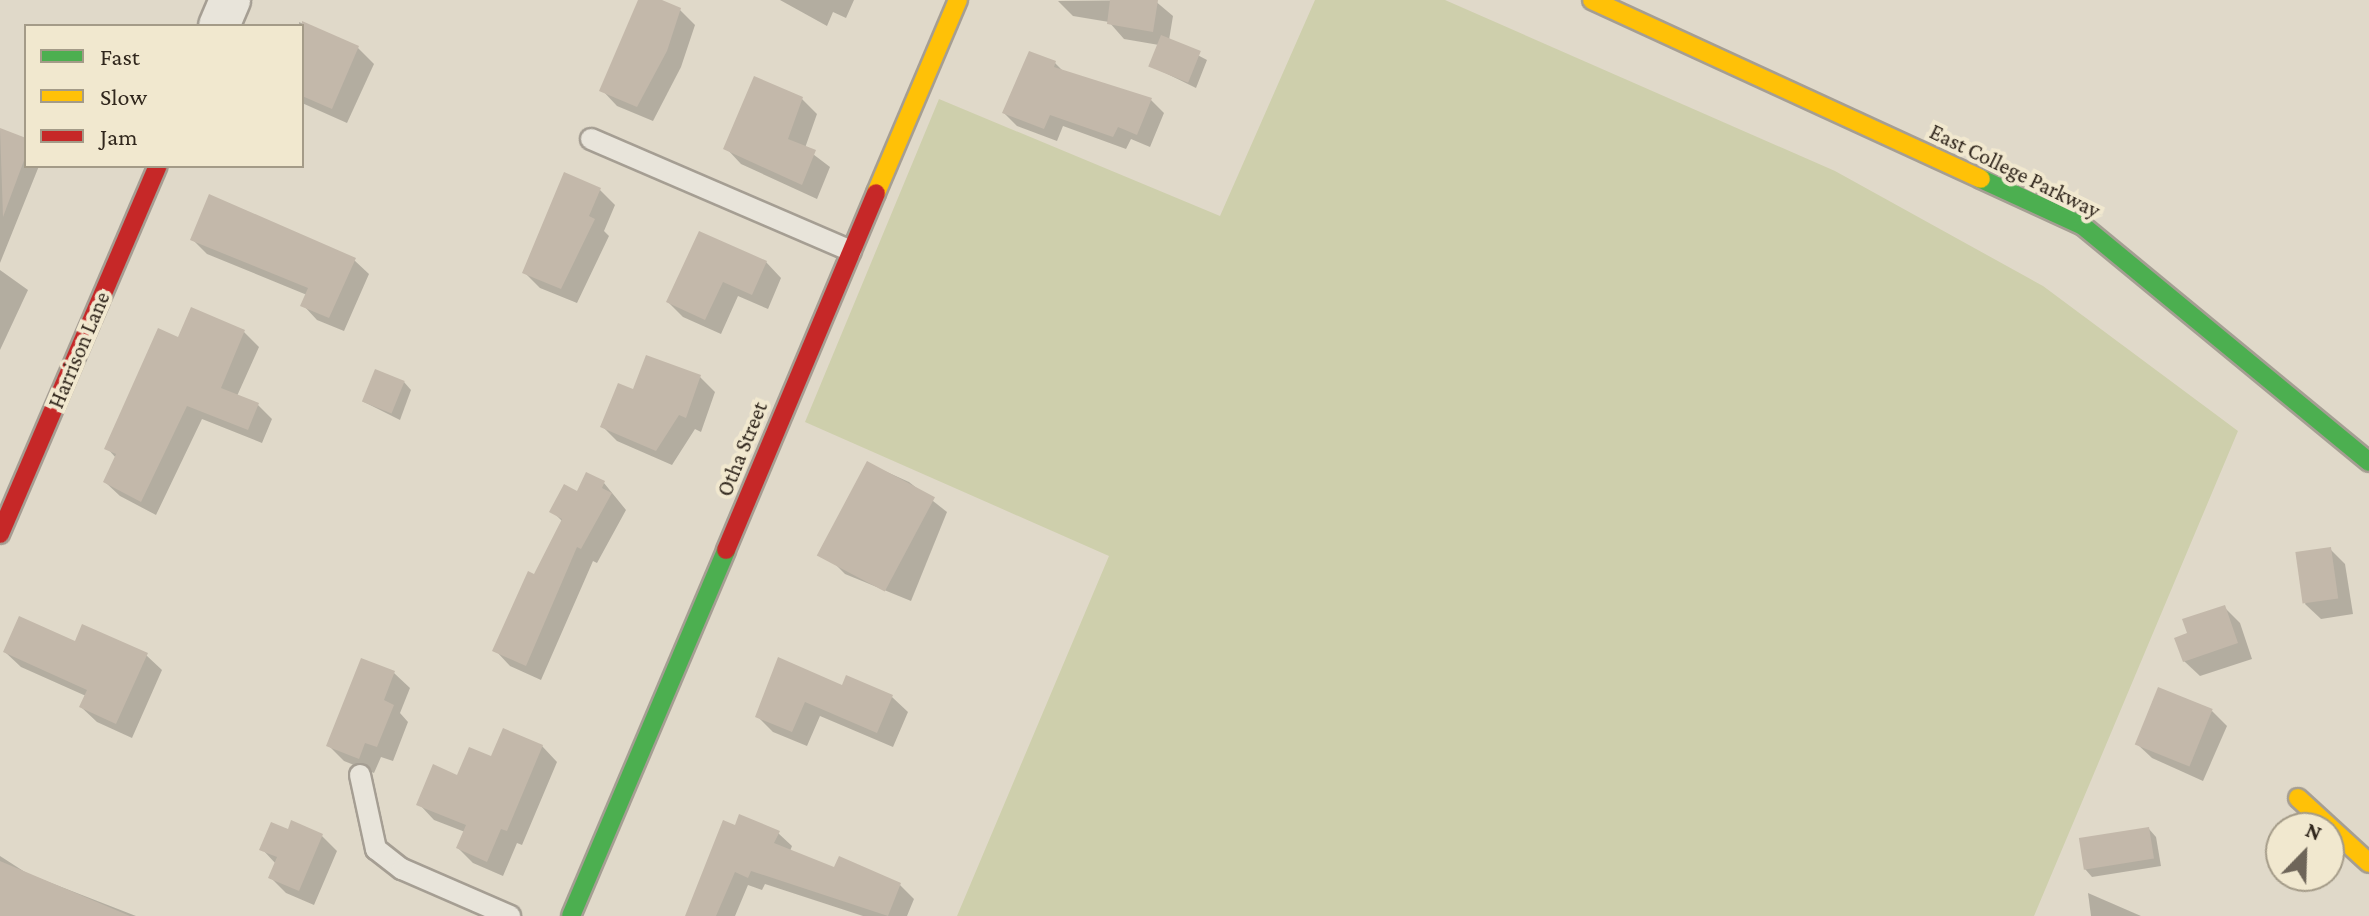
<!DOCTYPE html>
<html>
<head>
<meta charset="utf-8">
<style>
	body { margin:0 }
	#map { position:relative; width:2369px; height:916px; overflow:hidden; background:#e0d9c9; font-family:"Crimson Pro",serif }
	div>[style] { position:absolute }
	.green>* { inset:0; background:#cecfac }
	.shadow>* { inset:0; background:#0003 }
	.building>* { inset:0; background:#c3b8aa; transform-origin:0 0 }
	.roads { filter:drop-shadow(2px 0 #a59e93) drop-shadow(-2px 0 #a59e93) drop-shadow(0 2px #a59e93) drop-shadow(0 -2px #a59e93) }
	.lane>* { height:20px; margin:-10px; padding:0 10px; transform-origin:10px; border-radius:10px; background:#e8e4da }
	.street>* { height:40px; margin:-20px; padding:0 20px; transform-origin:20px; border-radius:20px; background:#e8e4da }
	.fast>* { height:18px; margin:-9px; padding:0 9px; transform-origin:9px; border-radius:9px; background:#4caf50 }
	.slow>* { height:18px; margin:-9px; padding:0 9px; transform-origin:9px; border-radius:9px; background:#ffc107 }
	.jam>* { height:18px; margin:-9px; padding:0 9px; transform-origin:9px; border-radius:9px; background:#c62828 }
	span { translate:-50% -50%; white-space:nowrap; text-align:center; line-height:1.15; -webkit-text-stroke:8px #f1e8cf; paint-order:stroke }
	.street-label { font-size:22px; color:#31271d }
	.legend { position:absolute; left:24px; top:24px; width:280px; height:144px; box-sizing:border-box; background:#f1e8cf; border:2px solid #a49b88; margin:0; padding:10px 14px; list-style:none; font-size:24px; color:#31271d }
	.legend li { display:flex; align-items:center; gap:16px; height:40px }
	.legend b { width:40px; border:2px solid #a49b88 }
	.north { position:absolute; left:2265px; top:812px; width:80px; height:80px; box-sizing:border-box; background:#f1e8cf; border:2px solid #a49b88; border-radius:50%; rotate:23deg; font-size:22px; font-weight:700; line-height:32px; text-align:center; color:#31271d }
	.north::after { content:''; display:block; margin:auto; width:28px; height:36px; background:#6e6559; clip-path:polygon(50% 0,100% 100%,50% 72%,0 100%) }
</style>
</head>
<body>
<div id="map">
	<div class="green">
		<i style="clip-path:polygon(1315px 0,1445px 0,1835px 171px,2043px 286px,2238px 431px,2034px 916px,957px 916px,1109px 556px,805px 422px,939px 99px,1220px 216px)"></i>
	</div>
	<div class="shadow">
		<i style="clip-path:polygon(640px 0,657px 0,680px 10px,695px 25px,681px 67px,653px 121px,617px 106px,602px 90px)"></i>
		<i style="clip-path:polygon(780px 0,854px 0,846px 18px,833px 12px,827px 26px)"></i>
		<i style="clip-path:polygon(1154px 0,1173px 16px,1169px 40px,1207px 60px,1196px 88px,1151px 66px,1159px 45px,1124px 39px,1109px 22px,1073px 16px,1058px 1px)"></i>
		<i style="clip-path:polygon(299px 22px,358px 48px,374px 64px,347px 123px,302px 103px)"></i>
		<i style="clip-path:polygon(1055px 63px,1064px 72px,1151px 100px,1164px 113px,1150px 147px,1131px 139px,1126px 149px,1063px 126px,1057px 141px,1017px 126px,1004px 113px)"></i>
		<i style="clip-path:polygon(802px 99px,817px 114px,805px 148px,830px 167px,817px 199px,741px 164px,726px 148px)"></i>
		<i style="clip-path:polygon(0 130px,26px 140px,26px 166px,39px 166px,0 263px)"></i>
		<i style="clip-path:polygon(599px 189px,615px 205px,604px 231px,609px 236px,577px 303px,540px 288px,525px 273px)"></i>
		<i style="clip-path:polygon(192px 239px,354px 260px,369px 274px,344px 331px,317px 320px,303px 305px,307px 295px,207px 254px)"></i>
		<i style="clip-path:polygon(766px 262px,781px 278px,768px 309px,738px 296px,721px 334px,683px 317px,668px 302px)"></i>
		<i style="clip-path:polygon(0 270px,28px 290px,0 350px)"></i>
		<i style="clip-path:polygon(244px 332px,259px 347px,237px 396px,258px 405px,272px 419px,262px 443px,202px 419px,156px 515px,120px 496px,105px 482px,116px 458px,107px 448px,179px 340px)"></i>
		<i style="clip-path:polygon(700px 377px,715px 392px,701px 432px,695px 429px,672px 465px,617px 441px,602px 426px,634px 392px)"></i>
		<i style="clip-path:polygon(404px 382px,411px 390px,400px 420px,364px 402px)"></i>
		<i style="clip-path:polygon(869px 464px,909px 482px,947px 512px,911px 601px,845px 574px,832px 561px)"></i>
		<i style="clip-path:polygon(604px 483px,626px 510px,597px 563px,593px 561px,541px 680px,510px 666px,495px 650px,563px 522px,552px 511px)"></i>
		<i style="clip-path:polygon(2330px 549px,2345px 564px,2353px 614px,2321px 619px,2305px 604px)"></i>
		<i style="clip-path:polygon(2224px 607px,2240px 623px,2252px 659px,2200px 676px,2184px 661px,2190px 634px)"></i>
		<i style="clip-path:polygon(76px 644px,146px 655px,162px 670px,132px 738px,97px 722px,81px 707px,86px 696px,21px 667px,5px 652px)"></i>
		<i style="clip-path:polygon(394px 673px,410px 688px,400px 713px,408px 722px,393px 761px,381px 757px,374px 773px,344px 761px,328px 745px)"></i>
		<i style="clip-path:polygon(843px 687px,892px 697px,908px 712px,893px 747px,820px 716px,807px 746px,773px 732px,758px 717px)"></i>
		<i style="clip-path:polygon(2212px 711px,2227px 726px,2203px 781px,2152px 758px,2136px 743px)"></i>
		<i style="clip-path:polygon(542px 746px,557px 762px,522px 845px,517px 843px,503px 876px,473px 863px,458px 848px,465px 832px,434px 820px,419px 804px,492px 759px)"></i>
		<i style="clip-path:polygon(736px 828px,778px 833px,792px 846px,790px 851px,836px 870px,900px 885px,914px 899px,907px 916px,863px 916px,765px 884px,762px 890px,748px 885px,735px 916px,686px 916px)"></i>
		<i style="clip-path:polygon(2149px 829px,2156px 837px,2161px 866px,2092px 877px,2085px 869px)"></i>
		<i style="clip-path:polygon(289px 831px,322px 836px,337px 851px,314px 905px,286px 893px,270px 877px,276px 864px,262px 849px)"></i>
		<i style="clip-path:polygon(0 856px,28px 874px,136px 916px,0 916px)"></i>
		<i style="clip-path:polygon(2088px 893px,2141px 916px,2091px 916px)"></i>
	</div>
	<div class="building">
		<i style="clip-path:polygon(638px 0,662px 0,681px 8px,667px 51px,637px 107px,599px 91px)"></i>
		<i style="clip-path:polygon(1110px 0,1158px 0,1153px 32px,1107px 24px)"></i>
		<i style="clip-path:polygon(302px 21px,359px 46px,332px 109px,302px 96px)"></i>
		<i style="left:1161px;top:35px;width:43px;height:34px;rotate:22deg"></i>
		<i style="clip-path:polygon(1029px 51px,1056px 61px,1054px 67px,1152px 98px,1137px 135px,1118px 127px,1113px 137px,1050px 115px,1044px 129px,1002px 113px)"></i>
		<i style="clip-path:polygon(754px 76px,803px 97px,788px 139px,816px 150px,802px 185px,723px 149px)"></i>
		<i style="clip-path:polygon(0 128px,26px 138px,26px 155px,3px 217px)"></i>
		<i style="clip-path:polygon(564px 172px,601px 188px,589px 216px,595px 219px,561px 289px,522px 273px)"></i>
		<i style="clip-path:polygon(209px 194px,356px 258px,329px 318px,300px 306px,308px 288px,190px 240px)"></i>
		<i style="clip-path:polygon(699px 231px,767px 261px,752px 295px,723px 282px,705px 320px,666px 302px)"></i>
		<i style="clip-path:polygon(191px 307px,245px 330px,221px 388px,259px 403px,248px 430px,187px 406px,141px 502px,103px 482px,116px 454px,104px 449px,158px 328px,178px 337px)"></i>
		<i style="clip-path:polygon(646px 355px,701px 375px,686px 418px,679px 415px,656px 451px,600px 427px,618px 383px,633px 389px)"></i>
		<i style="left:375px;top:369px;width:32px;height:35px;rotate:22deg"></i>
		<i style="left:867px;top:461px;width:77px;height:107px;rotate:28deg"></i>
		<i style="clip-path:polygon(586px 472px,605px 481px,602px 488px,612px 493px,581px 549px,577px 547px,526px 666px,492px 651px,528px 571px,534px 574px,562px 519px,549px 512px,564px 484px,577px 491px)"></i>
		<i style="left:2331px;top:547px;width:52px;height:36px;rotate:82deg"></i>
		<i style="clip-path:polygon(2225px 605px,2238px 643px,2183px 662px,2174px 638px,2187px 633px,2182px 619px)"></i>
		<i style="clip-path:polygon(19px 616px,75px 641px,82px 624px,148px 653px,116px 724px,79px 707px,87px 690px,3px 652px)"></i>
		<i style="clip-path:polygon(778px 657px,842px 685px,846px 675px,893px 695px,877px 733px,805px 702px,792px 732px,755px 717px)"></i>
		<i style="clip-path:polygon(361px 658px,395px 671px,384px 700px,394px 705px,377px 747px,365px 743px,359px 759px,326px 746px)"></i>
		<i style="left:2158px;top:687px;width:59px;height:62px;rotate:22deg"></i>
		<i style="clip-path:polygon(503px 728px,543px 745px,507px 831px,501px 829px,487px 862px,456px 848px,466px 825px,416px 805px,433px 764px,457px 775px,469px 747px,491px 756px)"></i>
		<i style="clip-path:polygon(739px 814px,780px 831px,774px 843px,834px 867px,839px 856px,901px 883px,888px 916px,751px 871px,748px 878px,735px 872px,716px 916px,685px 916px,723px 820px,735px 825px)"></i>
		<i style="clip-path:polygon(291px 820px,323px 834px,299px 891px,268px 878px,277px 857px,259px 850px,271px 822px,288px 829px)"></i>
		<i style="left:2149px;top:827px;width:32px;height:71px;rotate:81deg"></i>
		<i style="clip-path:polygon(0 861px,130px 916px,0 916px)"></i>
	</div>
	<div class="roads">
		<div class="lane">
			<i style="left:591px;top:139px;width:283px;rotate:23.3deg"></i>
			<i style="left:360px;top:775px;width:76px;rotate:77.8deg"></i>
			<i style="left:376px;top:849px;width:33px;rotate:38deg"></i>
			<i style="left:402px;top:869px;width:118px;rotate:23.5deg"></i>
		</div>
		<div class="street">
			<i style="left:219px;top:26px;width:28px;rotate:-67deg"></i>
		</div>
		<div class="fast">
			<i style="left:1981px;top:179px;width:112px;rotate:24.7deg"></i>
			<i style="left:2083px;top:226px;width:371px;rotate:39.5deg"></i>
			<i style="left:571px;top:916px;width:397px;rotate:-67deg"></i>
		</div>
		<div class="slow">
			<i style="left:1592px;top:0;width:428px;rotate:24.7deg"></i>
			<i style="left:876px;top:193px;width:210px;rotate:-67deg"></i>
			<i style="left:2298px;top:798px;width:96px;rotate:42.5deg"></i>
		</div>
		<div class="jam">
			<i style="left:0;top:534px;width:400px;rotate:-66.8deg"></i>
			<i style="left:726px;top:550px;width:387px;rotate:-67.2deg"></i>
		</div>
	</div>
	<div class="street-label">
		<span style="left:2015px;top:171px;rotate:26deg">East College Parkway</span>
		<span style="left:79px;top:350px;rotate:-67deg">Harrison Lane</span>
		<span style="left:742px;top:449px;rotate:-68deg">Otha Street</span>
	</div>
	<ul class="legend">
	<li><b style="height:10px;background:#4caf50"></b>Fast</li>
	<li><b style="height:10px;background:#ffc107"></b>Slow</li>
	<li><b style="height:10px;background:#c62828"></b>Jam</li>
	</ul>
	<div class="north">N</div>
</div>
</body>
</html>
